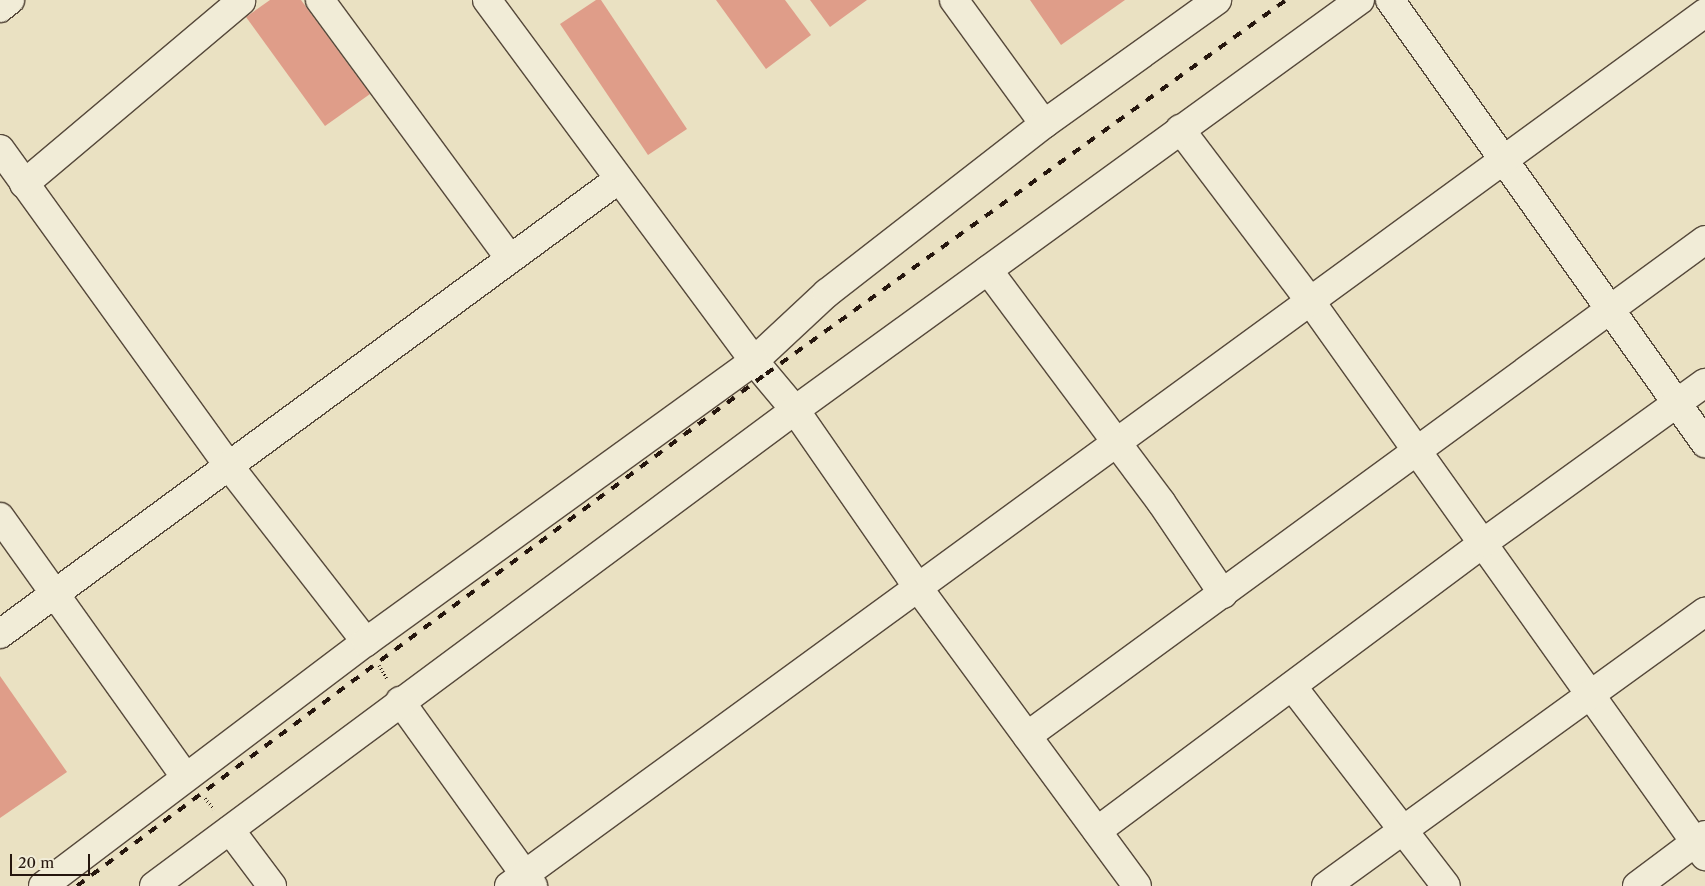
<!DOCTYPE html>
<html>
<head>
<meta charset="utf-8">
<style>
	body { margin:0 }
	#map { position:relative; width:1705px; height:886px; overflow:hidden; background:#eae1c2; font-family:"Libre Caslon Text",serif }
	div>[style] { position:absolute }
	.building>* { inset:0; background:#df9d89 }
	.path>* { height:3px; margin-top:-1.5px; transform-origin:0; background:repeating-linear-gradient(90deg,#25160e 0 1px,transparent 0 3.5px) }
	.roads { filter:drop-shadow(1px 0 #56493b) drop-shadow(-1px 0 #56493b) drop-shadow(0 1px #56493b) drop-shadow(0 -1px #56493b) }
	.minor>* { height:28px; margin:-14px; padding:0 14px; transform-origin:14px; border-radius:14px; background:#f1ecd7 }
	.tertiary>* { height:28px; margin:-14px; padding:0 14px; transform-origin:14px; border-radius:14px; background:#f1ecd7 }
	.secondary>* { height:28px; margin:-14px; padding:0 14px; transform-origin:14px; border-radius:14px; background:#f1ecd7 }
	.rail>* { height:4px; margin-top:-2px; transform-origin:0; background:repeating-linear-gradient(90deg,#25160e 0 9px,transparent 0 18px) }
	span { translate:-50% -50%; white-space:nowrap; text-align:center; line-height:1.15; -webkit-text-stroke:4px #f1ecd7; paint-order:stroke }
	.scale { position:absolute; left:10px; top:854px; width:80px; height:22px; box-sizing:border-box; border:2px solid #25160e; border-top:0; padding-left:6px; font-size:15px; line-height:18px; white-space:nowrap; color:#25160e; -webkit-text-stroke:4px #f1ecd7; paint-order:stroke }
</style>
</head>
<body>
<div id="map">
	<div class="building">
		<i style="clip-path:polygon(270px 0,301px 0,370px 94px,325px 126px,246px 17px)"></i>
		<i style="clip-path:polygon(596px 0,601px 0,687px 129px,648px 155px,560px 24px)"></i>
		<i style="clip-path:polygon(716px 0,785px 0,811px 35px,766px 69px)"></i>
		<i style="clip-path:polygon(810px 0,867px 0,830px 27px)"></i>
		<i style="clip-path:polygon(1030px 0,1125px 0,1061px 45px)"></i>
		<i style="clip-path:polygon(0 676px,67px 772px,0 818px)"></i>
	</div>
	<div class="path">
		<i style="left:379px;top:665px;width:16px;rotate:60deg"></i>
		<i style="left:205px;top:798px;width:14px;rotate:51deg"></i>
	</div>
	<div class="roads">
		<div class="minor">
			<i style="left:320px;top:0;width:321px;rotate:53.7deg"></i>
			<i style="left:954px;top:0;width:153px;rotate:54deg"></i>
			<i style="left:1390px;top:0;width:544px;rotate:54.58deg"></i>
			<i style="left:0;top:8px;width:13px;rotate:-39deg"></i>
			<i style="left:1180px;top:129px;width:217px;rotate:52.9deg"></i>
			<i style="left:1311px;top:302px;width:680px;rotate:54.58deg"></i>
			<i style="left:0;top:149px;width:391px;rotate:54.2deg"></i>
			<i style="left:229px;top:466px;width:223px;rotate:52.1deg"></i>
			<i style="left:24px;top:184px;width:284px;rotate:-40.1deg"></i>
			<i style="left:988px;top:270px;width:289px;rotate:53.3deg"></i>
			<i style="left:1161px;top:502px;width:111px;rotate:56deg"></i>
			<i style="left:0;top:517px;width:318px;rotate:54.5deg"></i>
			<i style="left:0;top:634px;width:768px;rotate:-36.32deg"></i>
			<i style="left:1292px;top:686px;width:252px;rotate:52.4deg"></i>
			<i style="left:400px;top:701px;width:228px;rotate:54.3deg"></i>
			<i style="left:1027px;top:736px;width:840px;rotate:-36.19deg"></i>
			<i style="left:230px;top:830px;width:70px;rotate:53.1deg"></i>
			<i style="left:1097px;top:831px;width:482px;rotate:-36.7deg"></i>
			<i style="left:1483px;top:543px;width:274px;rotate:-35.8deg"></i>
			<i style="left:43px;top:886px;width:405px;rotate:-37.1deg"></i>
			<i style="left:366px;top:642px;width:479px;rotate:-35.9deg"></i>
			<i style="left:754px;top:361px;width:100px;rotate:-43deg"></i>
			<i style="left:827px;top:293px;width:275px;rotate:-37.9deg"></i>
			<i style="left:1044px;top:124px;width:213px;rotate:-35.6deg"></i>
			<i style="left:509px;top:886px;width:1481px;rotate:-36.13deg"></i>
			<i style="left:1326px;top:886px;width:468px;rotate:-35.9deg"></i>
			<i style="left:1637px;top:886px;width:85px;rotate:-36.9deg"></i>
		</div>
		<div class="tertiary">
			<i style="left:487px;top:0;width:449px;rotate:53.5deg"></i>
			<i style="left:754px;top:361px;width:64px;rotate:50.1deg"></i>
		</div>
		<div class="secondary">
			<i style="left:795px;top:410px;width:218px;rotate:55.3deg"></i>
			<i style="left:919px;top:589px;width:368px;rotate:53.7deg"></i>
			<i style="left:154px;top:886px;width:798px;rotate:-36.6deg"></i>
			<i style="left:795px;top:410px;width:698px;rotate:-35.97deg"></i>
		</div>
	</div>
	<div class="rail">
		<i style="left:77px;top:886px;width:858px;rotate:-36.62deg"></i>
		<i style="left:766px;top:374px;width:641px;rotate:-35.72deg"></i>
	</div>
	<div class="scale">20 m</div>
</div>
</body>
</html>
